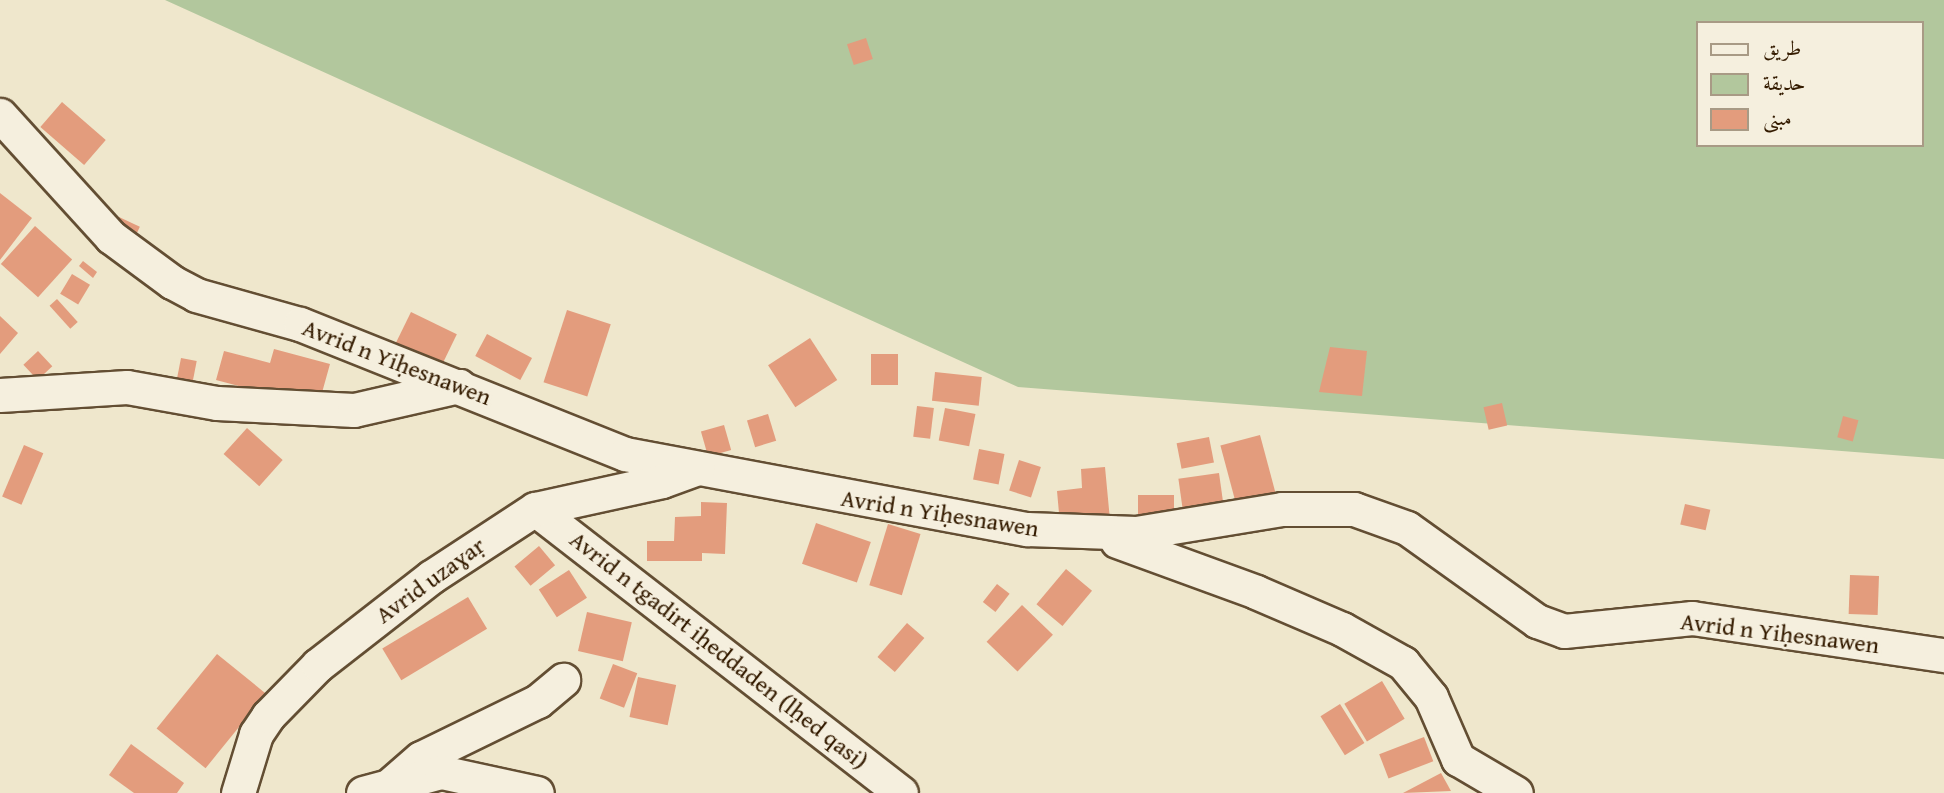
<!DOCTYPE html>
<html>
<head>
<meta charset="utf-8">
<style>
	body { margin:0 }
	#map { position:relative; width:1944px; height:793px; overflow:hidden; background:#efe7cc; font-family:"Gentium Book Plus",Amiri,serif }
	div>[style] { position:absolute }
	.green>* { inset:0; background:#b2c79d }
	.building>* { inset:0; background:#e39c7d; transform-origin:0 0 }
	.roads { filter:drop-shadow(2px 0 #634e33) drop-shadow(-2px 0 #634e33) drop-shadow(0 2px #634e33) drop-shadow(0 -2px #634e33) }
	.minor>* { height:33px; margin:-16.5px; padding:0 16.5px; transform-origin:16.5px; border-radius:16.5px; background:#f5efde }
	span { translate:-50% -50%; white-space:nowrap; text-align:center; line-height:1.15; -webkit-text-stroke:5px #f5efde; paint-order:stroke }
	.street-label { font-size:24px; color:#341b00 }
	.legend { position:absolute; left:1696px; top:21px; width:228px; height:126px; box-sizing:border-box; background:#f5efde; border:2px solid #a89a85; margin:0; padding:9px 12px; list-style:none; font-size:21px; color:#341b00 }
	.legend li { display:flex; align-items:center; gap:14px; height:35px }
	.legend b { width:35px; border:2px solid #a89a85 }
</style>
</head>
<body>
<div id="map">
	<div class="green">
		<i style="clip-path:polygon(evenodd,165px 0,1944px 0,1944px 459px,1018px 387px,165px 0,1697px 23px,1921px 23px,1921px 145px,1697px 145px,1697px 23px)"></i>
	</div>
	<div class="building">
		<i style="left:866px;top:38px;width:22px;height:20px;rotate:72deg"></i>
		<i style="left:62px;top:102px;width:58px;height:33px;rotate:41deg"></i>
		<i style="clip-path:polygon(0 193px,32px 218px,0 260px)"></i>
		<i style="left:119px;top:217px;width:23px;height:18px;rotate:25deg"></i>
		<i style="left:35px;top:226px;width:50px;height:51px;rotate:42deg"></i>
		<i style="clip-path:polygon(83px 261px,97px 272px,93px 278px,79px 266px)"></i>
		<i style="left:72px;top:274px;width:21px;height:23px;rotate:31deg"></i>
		<i style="left:57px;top:299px;width:31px;height:10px;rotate:48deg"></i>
		<i style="left:567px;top:310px;width:46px;height:76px;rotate:18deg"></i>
		<i style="left:411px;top:312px;width:51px;height:36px;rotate:26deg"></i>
		<i style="clip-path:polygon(0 316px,18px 333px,0 354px)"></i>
		<i style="left:487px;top:334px;width:51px;height:25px;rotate:28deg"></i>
		<i style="left:810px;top:338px;width:50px;height:50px;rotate:57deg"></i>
		<i style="clip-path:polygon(1330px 347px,1367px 351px,1362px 396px,1319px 392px)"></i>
		<i style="clip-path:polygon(274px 349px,330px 364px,318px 407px,216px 380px,224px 351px,270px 363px)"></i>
		<i style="left:38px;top:351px;width:21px;height:20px;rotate:47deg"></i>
		<i style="left:871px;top:354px;width:27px;height:31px"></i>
		<i style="left:181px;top:358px;width:16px;height:27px;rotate:11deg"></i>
		<i style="left:935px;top:372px;width:47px;height:29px;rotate:6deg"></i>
		<i style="left:1502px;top:403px;width:23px;height:19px;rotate:77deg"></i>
		<i style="left:917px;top:406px;width:17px;height:31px;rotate:7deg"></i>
		<i style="left:945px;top:408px;width:31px;height:33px;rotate:11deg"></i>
		<i style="left:768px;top:414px;width:28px;height:22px;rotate:73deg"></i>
		<i style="left:1843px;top:416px;width:16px;height:22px;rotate:15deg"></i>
		<i style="left:724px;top:425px;width:26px;height:24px;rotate:74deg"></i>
		<i style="left:247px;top:428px;width:48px;height:35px;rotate:42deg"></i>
		<i style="left:1260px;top:435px;width:60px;height:41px;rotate:75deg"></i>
		<i style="left:1209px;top:437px;width:26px;height:33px;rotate:79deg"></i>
		<i style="left:24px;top:445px;width:21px;height:56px;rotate:23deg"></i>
		<i style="left:979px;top:449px;width:26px;height:31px;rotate:11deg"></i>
		<i style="left:1019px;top:460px;width:23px;height:32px;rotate:18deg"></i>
		<i style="clip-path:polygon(1105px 467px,1110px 520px,1060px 524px,1057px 491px,1082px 488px,1081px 469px)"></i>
		<i style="left:1219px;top:473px;width:35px;height:41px;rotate:82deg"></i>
		<i style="left:1138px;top:495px;width:36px;height:27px"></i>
		<i style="clip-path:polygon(701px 502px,727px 503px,725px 554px,702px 553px,702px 561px,647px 561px,647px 541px,674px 541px,675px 517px,701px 516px)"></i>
		<i style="left:1685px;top:504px;width:26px;height:21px;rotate:13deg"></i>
		<i style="left:816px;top:523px;width:58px;height:43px;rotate:19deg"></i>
		<i style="left:888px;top:524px;width:34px;height:64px;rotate:17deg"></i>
		<i style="left:539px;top:546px;width:25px;height:32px;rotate:50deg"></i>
		<i style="left:1066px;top:569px;width:34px;height:46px;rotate:40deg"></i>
		<i style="left:569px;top:570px;width:33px;height:36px;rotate:57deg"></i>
		<i style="left:1850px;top:575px;width:29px;height:39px;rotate:2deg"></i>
		<i style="left:997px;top:584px;width:16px;height:23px;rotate:38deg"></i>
		<i style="left:468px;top:597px;width:37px;height:100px;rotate:59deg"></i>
		<i style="left:1022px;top:605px;width:43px;height:51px;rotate:44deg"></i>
		<i style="left:587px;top:612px;width:46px;height:40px;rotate:13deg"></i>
		<i style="left:907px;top:623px;width:23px;height:45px;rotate:41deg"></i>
		<i style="left:217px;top:654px;width:63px;height:96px;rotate:39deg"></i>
		<i style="left:613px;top:664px;width:26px;height:37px;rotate:21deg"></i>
		<i style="left:638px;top:677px;width:39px;height:41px;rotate:12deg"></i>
		<i style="left:1382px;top:681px;width:44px;height:44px;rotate:59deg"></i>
		<i style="left:1340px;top:704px;width:46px;height:23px;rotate:58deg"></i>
		<i style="left:1424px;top:737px;width:26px;height:48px;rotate:69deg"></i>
		<i style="clip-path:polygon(131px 744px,184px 783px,177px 793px,134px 793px,109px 775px)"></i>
		<i style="clip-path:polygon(1441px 773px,1451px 791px,1403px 793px)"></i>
	</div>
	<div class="roads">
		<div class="minor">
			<i style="left:0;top:115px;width:165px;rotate:47.7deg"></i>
			<i style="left:111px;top:237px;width:76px;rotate:36.4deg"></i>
			<i style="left:172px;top:282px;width:27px;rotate:28deg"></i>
			<i style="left:196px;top:295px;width:108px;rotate:15.6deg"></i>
			<i style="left:300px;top:324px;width:350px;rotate:21.8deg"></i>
			<i style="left:625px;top:454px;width:409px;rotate:10.6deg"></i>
			<i style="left:1027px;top:529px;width:109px;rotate:2.1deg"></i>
			<i style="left:1136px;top:533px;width:148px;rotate:-9.3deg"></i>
			<i style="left:1282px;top:509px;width:72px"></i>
			<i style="left:1354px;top:509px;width:56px;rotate:19.7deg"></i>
			<i style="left:1407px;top:528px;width:160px;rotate:35.6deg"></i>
			<i style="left:1537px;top:621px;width:29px;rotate:20deg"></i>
			<i style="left:1564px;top:631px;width:129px;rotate:-5.8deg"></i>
			<i style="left:1692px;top:618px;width:255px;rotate:8.4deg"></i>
			<i style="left:0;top:395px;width:127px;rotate:-3.6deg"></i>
			<i style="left:127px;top:387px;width:91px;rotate:10.1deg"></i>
			<i style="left:217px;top:403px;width:137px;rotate:2.9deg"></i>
			<i style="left:354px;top:410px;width:108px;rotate:-12.9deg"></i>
			<i style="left:535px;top:509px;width:463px;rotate:37.8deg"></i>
			<i style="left:1117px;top:541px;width:148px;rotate:20.1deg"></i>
			<i style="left:1256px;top:592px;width:94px;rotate:23.3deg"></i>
			<i style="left:1342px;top:629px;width:70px;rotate:29.1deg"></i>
			<i style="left:1403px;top:663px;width:44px;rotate:50.5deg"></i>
			<i style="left:1431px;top:697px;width:68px;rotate:66.5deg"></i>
			<i style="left:1458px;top:759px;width:67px;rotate:30.4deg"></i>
			<i style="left:392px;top:783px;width:38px;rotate:-41deg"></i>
			<i style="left:421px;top:758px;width:130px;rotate:-26deg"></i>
			<i style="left:538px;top:701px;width:33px;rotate:-40deg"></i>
			<i style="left:238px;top:793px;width:62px;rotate:-73deg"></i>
			<i style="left:256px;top:734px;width:22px;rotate:-56deg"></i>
			<i style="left:268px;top:716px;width:71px;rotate:-45.6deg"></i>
			<i style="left:318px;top:665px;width:143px;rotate:-37.9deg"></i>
			<i style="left:431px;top:577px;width:124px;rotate:-33.2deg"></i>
			<i style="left:535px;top:509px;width:130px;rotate:-12.4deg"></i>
			<i style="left:662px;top:481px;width:38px;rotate:-20deg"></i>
			<i style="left:363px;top:793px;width:81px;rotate:-15.1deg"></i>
			<i style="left:441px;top:772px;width:98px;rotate:12.3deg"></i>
		</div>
	</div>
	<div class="street-label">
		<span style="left:397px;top:362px;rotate:21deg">Avrid n Yiḥesnawen</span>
		<span style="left:940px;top:513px;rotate:9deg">Avrid n Yiḥesnawen</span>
		<span style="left:430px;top:580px;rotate:-36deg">Avrid uzaɣaṛ</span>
		<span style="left:1780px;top:633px;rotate:7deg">Avrid n Yiḥesnawen</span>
		<span style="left:719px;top:650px;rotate:38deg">Avrid n tgadirt iḥeddaden (lḥed qasi)</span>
	</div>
	<ul class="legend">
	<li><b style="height:9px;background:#f5efde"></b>طريق</li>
	<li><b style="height:19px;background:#b2c79d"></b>حديقة</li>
	<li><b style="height:19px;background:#e39c7d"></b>مبنى</li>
	</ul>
</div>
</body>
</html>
